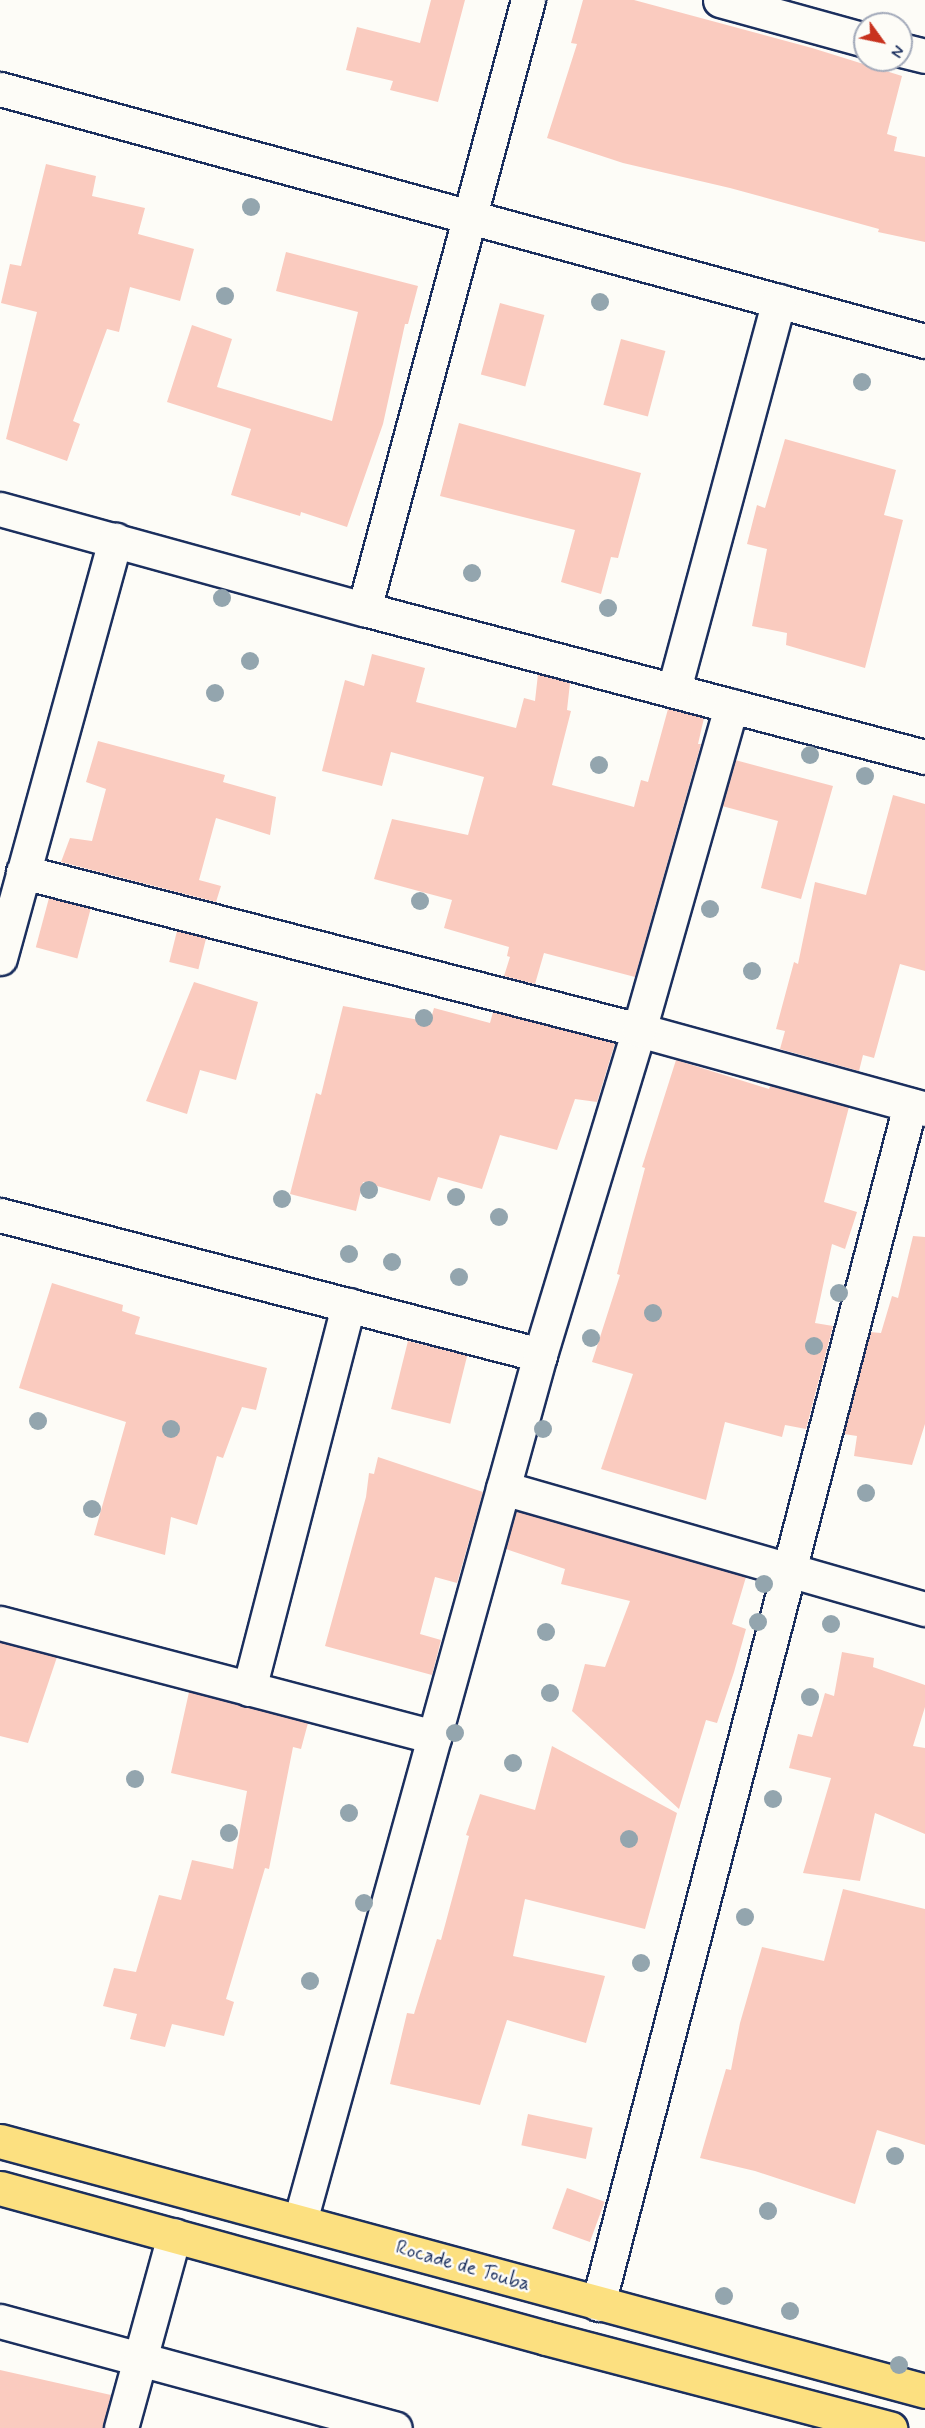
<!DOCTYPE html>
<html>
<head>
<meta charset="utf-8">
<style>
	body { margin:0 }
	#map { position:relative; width:925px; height:2428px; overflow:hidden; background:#fdfcf7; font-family:Mynerve,sans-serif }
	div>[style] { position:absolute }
	.building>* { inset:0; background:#facbbf; transform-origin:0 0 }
	.roads { filter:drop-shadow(2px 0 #1b2f5e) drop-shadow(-2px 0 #1b2f5e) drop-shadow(0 2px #1b2f5e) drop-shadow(0 -2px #1b2f5e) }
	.minor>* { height:33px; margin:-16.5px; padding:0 16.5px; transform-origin:16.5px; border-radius:16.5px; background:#fdfcf7 }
	.primary>* { height:33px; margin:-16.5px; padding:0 16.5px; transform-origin:16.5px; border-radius:16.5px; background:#fce080 }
	.trees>* { width:18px; height:18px; margin:-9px; border-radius:50%; background:#93a5ae }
	span { translate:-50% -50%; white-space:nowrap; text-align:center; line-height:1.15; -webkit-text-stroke:5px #fdfcf7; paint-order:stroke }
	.street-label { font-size:20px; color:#1b2f5e }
	.north { position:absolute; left:853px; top:12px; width:60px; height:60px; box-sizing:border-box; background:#fdfcf7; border:2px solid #a3aaba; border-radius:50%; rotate:123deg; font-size:16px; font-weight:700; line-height:24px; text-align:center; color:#1b2f5e }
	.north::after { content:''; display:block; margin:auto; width:21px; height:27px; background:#c8321e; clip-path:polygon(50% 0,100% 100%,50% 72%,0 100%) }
</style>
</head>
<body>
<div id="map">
	<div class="building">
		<i style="clip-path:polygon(431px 0,465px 0,438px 102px,390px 90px,393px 81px,346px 70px,357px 27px,420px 43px)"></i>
		<i style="clip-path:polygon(583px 0,634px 0,812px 48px,902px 76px,887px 134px,897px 137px,894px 151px,925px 157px,925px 242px,878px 232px,879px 229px,730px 188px,623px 163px,547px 138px,577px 44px,571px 43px)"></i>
		<i style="clip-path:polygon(46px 164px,96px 176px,92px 196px,145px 208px,138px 234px,194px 249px,180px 301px,130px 287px,119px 332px,107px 329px,73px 421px,80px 424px,67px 461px,6px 439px,37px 312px,1px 303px,10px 264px,21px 266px)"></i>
		<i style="clip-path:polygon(286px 252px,418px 286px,408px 324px,405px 324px,383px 424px,347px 527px,301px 512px,300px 516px,231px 495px,251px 429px,167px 402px,192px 325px,232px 339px,217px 387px,332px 421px,358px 312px,276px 291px)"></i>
		<i style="left:500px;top:303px;width:46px;height:74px;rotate:15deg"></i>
		<i style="left:621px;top:339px;width:46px;height:68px;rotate:15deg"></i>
		<i style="clip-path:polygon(459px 423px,641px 473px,618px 558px,611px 557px,601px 594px,561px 582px,575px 530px,440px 496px)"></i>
		<i style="clip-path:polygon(785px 439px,896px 470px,884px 515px,903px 520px,865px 668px,786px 645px,787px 633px,752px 626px,767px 549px,747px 544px,757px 505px,765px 508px)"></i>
		<i style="clip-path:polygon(372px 654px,425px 668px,416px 702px,516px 728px,524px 698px,535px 701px,538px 674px,570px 683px,567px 710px,571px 711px,552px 785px,634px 807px,641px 780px,648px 782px,668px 709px,704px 718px,698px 744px,701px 744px,635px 977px,544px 953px,535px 984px,504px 976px,510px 957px,507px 956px,509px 947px,444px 928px,452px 900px,374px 879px,392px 819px,468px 835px,484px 777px,391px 752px,382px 786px,322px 771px,345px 680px,364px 686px)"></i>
		<i style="clip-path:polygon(98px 741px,225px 775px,223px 782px,276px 797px,270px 835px,216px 818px,199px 880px,221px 886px,216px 902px,61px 862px,70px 838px,92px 841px,106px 789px,86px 782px)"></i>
		<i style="clip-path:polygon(735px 760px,833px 786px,801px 899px,761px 888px,778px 821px,722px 806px)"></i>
		<i style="clip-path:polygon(893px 795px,925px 804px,925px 971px,900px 964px,874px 1058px,863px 1055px,859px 1071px,780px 1049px,785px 1031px,776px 1029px,794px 962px,798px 964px,815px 882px,866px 895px)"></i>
		<i style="left:49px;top:898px;width:43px;height:51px;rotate:15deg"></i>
		<i style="left:177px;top:931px;width:30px;height:32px;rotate:14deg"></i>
		<i style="clip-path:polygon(194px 982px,258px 1002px,236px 1080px,200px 1070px,187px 1114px,146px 1101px)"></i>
		<i style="clip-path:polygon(343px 1006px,430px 1022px,434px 1008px,490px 1023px,493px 1012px,615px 1043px,597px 1102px,575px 1099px,557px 1150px,500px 1135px,482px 1189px,438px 1177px,430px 1201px,363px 1182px,356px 1211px,290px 1194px,316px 1093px,321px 1095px)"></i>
		<i style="clip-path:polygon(676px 1060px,769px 1089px,770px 1086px,849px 1107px,824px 1202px,857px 1212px,845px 1249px,832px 1244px,815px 1323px,833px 1326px,806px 1429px,785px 1425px,782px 1437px,725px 1422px,706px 1500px,601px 1469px,633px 1374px,592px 1362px,620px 1275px,617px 1274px,645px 1168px,642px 1167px)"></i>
		<i style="clip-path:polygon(913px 1236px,925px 1237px,925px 1424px,912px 1465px,854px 1456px,857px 1436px,844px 1434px,870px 1332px,881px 1333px,892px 1296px,898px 1298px)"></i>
		<i style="clip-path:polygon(52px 1283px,123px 1305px,122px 1311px,140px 1317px,135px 1334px,267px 1368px,256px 1410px,242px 1407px,223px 1458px,217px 1456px,197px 1525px,171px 1517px,165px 1555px,94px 1535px,126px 1422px,19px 1388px)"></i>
		<i style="left:408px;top:1341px;width:61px;height:70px;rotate:14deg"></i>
		<i style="clip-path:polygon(378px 1457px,483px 1492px,457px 1583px,435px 1577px,420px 1634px,441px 1640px,432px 1675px,325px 1646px,366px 1497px,369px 1473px,374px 1474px)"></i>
		<i style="clip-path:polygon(516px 1511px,746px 1577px,732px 1624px,746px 1629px,734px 1672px,717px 1723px,706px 1720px,679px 1809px,572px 1711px,585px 1664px,605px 1667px,630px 1601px,561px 1584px,565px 1569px,506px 1549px)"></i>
		<i style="clip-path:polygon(0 1642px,57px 1657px,28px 1743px,0 1736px)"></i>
		<i style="clip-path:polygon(842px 1652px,874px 1658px,873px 1667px,925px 1685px,925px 1707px,913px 1746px,925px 1748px,925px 1834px,875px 1813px,860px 1881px,803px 1873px,831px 1778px,789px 1768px,798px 1734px,812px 1737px,825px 1693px,834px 1696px)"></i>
		<i style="clip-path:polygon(189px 1692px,308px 1723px,301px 1749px,293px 1747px,269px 1869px,265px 1868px,226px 1999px,234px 2002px,224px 2036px,172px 2024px,165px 2047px,130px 2039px,137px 2014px,103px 2006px,114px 1968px,136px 1972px,159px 1895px,181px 1900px,192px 1860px,233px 1869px,247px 1791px,171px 1773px)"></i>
		<i style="clip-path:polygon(552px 1746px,677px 1813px,645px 1929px,525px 1899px,513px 1956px,605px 1976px,586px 2043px,507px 2020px,480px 2105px,390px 2084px,407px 2013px,414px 2014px,437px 1939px,441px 1940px,469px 1836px,466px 1835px,480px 1794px,535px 1810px)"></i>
		<i style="clip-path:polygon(843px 1889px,925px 1909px,925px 2145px,877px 2130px,855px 2204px,755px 2171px,700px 2158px,726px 2069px,731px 2070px,740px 2023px,762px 1947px,824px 1961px)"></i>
		<i style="left:528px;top:2114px;width:66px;height:32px;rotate:12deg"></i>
		<i style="left:567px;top:2188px;width:40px;height:43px;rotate:20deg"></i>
		<i style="clip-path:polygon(0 2370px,111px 2395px,103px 2428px,0 2428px)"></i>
	</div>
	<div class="roads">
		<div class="minor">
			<i style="left:720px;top:0;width:150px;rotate:15.4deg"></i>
			<i style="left:901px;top:50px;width:25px;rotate:14deg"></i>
			<i style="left:0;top:89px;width:959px;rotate:15.24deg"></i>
			<i style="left:0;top:509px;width:377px;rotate:15.4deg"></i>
			<i style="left:364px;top:609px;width:580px;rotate:14.78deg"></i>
			<i style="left:364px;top:609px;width:631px;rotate:-74.93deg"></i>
			<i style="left:674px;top:689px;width:402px;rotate:-74.9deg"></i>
			<i style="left:23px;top:872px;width:636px;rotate:14.39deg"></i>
			<i style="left:639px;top:1030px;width:297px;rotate:15.4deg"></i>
			<i style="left:0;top:958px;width:434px;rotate:-74.6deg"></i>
			<i style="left:0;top:1215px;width:558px;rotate:14.53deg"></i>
			<i style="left:503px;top:1488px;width:439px;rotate:16deg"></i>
			<i style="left:0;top:1623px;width:449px;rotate:14.7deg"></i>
			<i style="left:249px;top:1689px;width:397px;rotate:-75.5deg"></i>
			<i style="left:300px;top:2221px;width:899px;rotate:-74.51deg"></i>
			<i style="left:540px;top:1355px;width:340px;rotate:-73.1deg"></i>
			<i style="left:639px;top:1030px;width:337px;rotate:-74.1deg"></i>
			<i style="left:598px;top:2304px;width:1239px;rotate:-75.41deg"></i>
			<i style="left:0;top:2321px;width:409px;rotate:15.2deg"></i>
			<i style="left:121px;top:2428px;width:200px;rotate:-74.6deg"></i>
		</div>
		<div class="primary">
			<i style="left:0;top:2141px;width:958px;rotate:15.12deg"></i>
			<i style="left:0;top:2188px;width:566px;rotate:15.36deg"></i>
			<i style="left:546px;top:2338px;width:356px;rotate:14.7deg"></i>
		</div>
	</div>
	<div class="trees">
		<i style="left:251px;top:207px"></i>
		<i style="left:225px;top:296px"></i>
		<i style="left:600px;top:302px"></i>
		<i style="left:862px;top:382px"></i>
		<i style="left:472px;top:573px"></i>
		<i style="left:222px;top:598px"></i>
		<i style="left:608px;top:608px"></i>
		<i style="left:250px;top:661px"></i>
		<i style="left:215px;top:693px"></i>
		<i style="left:810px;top:755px"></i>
		<i style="left:599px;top:765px"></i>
		<i style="left:865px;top:776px"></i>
		<i style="left:420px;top:901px"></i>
		<i style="left:710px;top:909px"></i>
		<i style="left:752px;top:971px"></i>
		<i style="left:424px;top:1018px"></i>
		<i style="left:369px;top:1190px"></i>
		<i style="left:456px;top:1197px"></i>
		<i style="left:282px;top:1199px"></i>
		<i style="left:499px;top:1217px"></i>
		<i style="left:349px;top:1254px"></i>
		<i style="left:392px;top:1262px"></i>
		<i style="left:459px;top:1277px"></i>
		<i style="left:839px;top:1293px"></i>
		<i style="left:653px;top:1313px"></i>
		<i style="left:591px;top:1338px"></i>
		<i style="left:814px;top:1346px"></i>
		<i style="left:38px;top:1421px"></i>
		<i style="left:171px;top:1429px"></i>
		<i style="left:543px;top:1429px"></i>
		<i style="left:866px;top:1493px"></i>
		<i style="left:92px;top:1509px"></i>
		<i style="left:764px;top:1584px"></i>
		<i style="left:758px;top:1622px"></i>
		<i style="left:831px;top:1624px"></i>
		<i style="left:546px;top:1632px"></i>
		<i style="left:550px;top:1693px"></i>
		<i style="left:810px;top:1697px"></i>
		<i style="left:455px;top:1733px"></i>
		<i style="left:513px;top:1763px"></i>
		<i style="left:135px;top:1779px"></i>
		<i style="left:773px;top:1799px"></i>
		<i style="left:349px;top:1813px"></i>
		<i style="left:229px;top:1833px"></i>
		<i style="left:629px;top:1839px"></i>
		<i style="left:364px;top:1903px"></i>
		<i style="left:745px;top:1917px"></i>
		<i style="left:641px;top:1963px"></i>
		<i style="left:310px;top:1981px"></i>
		<i style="left:895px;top:2156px"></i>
		<i style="left:768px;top:2211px"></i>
		<i style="left:724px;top:2296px"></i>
		<i style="left:790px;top:2311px"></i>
		<i style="left:899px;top:2365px"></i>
	</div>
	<div class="street-label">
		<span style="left:463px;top:2266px;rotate:16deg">Rocade de Touba</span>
	</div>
	<div class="north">N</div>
</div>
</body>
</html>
